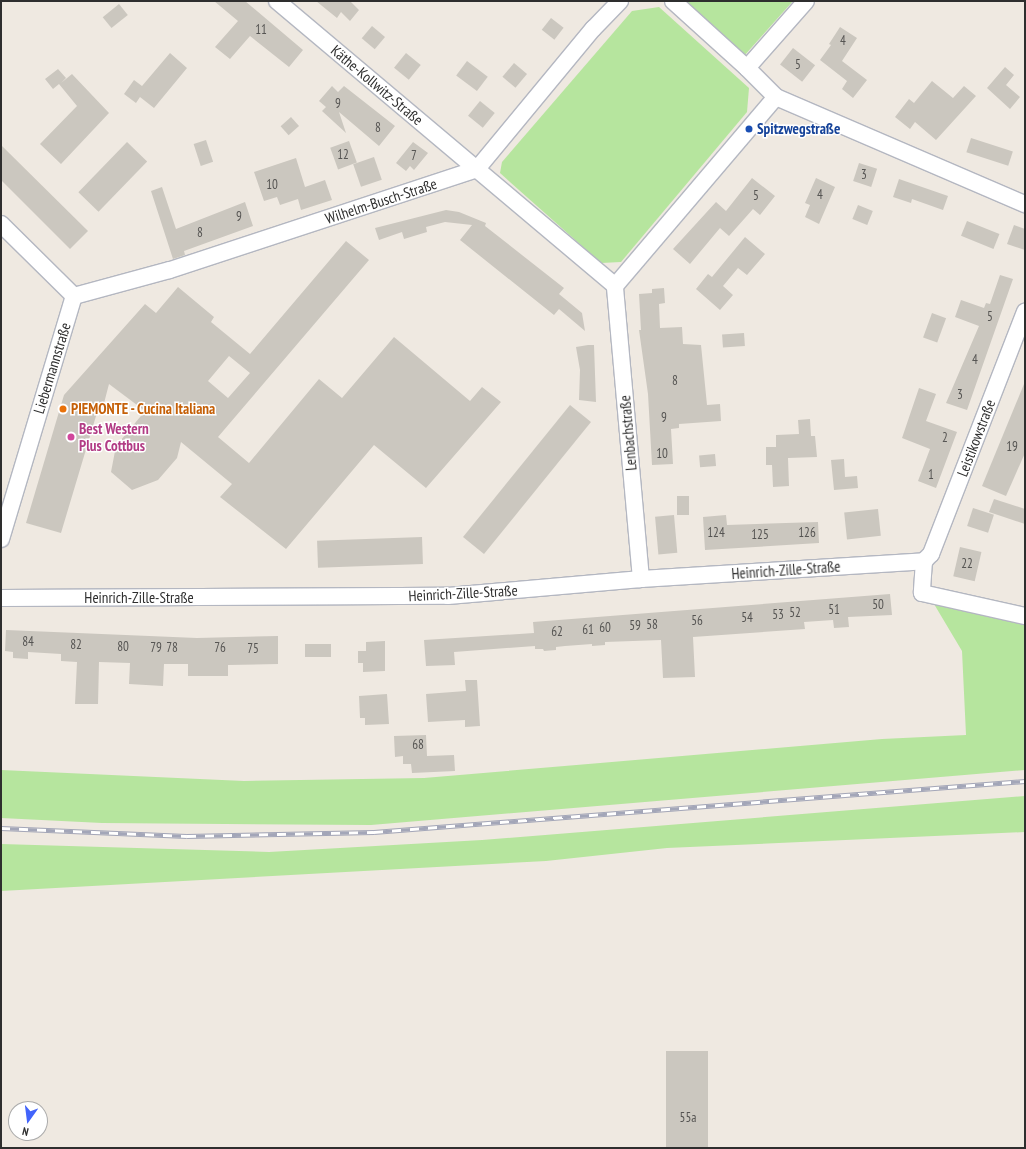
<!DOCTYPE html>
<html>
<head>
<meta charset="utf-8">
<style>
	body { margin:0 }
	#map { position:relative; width:1026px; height:1149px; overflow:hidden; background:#efe9e1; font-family:"PT Sans Narrow",sans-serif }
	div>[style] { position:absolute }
	.green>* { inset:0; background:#b6e59e }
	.building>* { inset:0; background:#cbc7bf; transform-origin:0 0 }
	.roads { filter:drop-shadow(1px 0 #b4b7c1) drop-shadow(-1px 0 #b4b7c1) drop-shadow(0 1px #b4b7c1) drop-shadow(0 -1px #b4b7c1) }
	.street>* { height:16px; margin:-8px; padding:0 8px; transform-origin:8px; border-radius:8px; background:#fff }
	.rail>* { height:4.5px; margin-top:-2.25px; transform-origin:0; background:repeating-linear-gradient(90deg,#fff 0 9px,#a3a6b8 0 18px); box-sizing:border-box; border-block:1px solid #a3a6b8 }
	.dots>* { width:11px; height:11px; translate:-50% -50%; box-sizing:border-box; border:2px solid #fff; border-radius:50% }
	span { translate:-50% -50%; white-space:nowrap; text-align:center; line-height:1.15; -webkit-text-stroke:3px #fff; paint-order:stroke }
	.number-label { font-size:13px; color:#555452 }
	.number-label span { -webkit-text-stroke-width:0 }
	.street-label { font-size:15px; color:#2e2e2e }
	.transit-label { font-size:15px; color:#164399; font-weight:700 }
	.left { translate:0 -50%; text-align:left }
	.food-label { font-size:15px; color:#c56008; font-weight:700 }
	.hotel-label { font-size:15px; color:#b23c85; font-weight:700 }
	.frame { position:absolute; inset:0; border:2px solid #2e2e2e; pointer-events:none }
	.north { position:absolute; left:8px; top:1101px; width:40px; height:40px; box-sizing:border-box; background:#fff; border:1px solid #ababab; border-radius:50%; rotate:194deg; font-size:11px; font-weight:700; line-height:16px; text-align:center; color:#2e2e2e }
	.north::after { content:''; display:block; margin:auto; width:14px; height:18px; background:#4264fb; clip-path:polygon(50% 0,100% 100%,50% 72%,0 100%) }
</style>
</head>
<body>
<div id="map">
	<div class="green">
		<i style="clip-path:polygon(679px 1px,793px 1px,744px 56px)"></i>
		<i style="clip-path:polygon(659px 7px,749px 88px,747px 112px,621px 262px,601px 263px,500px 173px,502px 162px,632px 11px)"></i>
		<i style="clip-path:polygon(934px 604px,1025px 625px,1025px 770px,371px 825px,102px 823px,1px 818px,1px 770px,244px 781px,424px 778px,882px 739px,966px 735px,962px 651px)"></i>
		<i style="clip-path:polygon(1025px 796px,1025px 832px,667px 848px,546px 861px,1px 891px,1px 844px,269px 852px,482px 840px)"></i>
	</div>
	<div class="building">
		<i style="clip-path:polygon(214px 1px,245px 1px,303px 50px,289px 67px,250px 36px,230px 59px,215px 47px,238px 21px)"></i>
		<i style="clip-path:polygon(316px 1px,350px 1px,359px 10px,350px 21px,341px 12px,337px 18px)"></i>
		<i style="left:119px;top:4px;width:14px;height:21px;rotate:51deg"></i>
		<i style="left:551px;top:18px;width:16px;height:15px;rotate:38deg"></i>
		<i style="left:372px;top:26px;width:17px;height:16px;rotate:40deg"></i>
		<i style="clip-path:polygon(840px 27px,857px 38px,842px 61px,867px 80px,853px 98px,842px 89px,847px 81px,820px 60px,831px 45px,829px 44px)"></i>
		<i style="left:793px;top:48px;width:28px;height:21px;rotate:38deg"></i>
		<i style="clip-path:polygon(170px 53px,187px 68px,154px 108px,140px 97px,136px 103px,124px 94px,134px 80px,142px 86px)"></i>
		<i style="left:406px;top:53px;width:19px;height:19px;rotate:39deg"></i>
		<i style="left:467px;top:61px;width:26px;height:18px;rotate:37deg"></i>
		<i style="left:514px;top:63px;width:17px;height:18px;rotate:40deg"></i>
		<i style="clip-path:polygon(1005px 67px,1014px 75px,1006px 85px,1020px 97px,1010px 109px,987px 88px)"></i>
		<i style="clip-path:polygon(58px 69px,66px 78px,61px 83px,72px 74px,109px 113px,61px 164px,40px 144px,77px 106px,59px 84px,53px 89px,45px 79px)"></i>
		<i style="clip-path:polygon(932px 81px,953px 98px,964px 86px,976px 96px,936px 140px,915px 122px,910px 129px,895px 117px,909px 99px,914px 103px)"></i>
		<i style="clip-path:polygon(332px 86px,338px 92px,344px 86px,395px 126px,379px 146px,339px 112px,346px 133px,322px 111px,326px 107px,319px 101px)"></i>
		<i style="left:480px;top:101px;width:19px;height:19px;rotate:39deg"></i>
		<i style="left:291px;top:117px;width:12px;height:14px;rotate:48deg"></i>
		<i style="left:971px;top:138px;width:44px;height:15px;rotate:18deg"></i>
		<i style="left:206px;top:140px;width:23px;height:13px;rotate:72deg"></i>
		<i style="left:349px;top:141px;width:23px;height:20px;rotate:70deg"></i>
		<i style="left:127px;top:142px;width:28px;height:70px;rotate:44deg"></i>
		<i style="clip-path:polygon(413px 142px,428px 153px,414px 170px,410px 166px,406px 171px,396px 163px)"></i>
		<i style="clip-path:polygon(1px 145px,88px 231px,70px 249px,1px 180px)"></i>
		<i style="left:374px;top:157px;width:24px;height:22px;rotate:71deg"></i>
		<i style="clip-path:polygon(296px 158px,305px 187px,325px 180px,332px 200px,301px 210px,298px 199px,280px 205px,277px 197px,264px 201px,254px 172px)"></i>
		<i style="left:859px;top:163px;width:19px;height:19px;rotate:18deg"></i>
		<i style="clip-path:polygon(752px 178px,775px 196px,760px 215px,753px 209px,729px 236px,720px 228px,690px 264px,673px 249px,716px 202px,726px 211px)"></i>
		<i style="clip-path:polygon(816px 178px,835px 187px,819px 224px,805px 217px,810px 205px,805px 203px)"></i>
		<i style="clip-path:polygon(899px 179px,948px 196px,943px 210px,912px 199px,911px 203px,893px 197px)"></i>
		<i style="clip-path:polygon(162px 187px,176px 229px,245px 202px,253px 226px,184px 251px,185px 255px,173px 259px,151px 191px)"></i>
		<i style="left:858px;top:205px;width:16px;height:15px;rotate:22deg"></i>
		<i style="clip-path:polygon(446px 210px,459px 212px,486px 223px,485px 226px,564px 288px,559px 294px,582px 313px,585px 331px,559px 309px,554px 315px,460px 240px,472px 225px,445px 222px,426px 227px,427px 232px,404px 239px,402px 232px,379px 240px,375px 228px)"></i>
		<i style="left:967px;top:221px;width:35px;height:16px;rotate:22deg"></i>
		<i style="clip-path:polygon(1014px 225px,1025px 229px,1025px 250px,1007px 244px)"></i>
		<i style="clip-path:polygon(745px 237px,765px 254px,747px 275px,738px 268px,723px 286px,733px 295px,720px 310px,696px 289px,708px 274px,712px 277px)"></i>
		<i style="clip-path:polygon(evenodd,346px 241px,369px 260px,218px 437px,249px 463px,319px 379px,342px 398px,394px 337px,470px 401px,482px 387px,501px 402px,426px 488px,374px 445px,286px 549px,220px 497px,232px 484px,181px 442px,177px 458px,158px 480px,132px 490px,111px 472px,116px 446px,145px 411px,109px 384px,103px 407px,99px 406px,61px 533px,26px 523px,64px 395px,145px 304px,156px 313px,178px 287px,214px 317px,211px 322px,250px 354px,346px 241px,229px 356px,250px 373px,228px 398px,208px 381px,229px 356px)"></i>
		<i style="clip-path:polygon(1000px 275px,1013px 279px,967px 410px,946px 403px,979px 326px,955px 317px,961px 300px,984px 308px,986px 303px,990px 304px)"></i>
		<i style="clip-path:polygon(664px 288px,665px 303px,659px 304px,660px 328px,682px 327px,683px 344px,701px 345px,707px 405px,720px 404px,721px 421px,679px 424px,679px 428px,671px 429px,673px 464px,652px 465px,648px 394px,639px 330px,641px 330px,639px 294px,652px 293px,652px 289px)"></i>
		<i style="left:932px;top:313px;width:15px;height:26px;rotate:20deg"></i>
		<i style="left:744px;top:333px;width:13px;height:22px;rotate:86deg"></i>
		<i style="clip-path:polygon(588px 345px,594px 345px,596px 402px,579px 400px,580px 370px,576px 347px)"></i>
		<i style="clip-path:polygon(1024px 384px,1025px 453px,1006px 496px,982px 486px)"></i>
		<i style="clip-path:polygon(919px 388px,936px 394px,926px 421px,957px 432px,936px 488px,918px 481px,930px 449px,902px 438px)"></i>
		<i style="left:570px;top:405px;width:27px;height:170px;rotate:39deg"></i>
		<i style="clip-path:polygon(810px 419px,811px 436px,815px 436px,817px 457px,788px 458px,789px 486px,773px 487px,772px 465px,766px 465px,766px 447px,776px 447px,776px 435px,799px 434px,798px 420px)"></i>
		<i style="left:715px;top:454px;width:12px;height:16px;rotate:85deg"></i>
		<i style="clip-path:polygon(844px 459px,845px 477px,857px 476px,858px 488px,834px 490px,831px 460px)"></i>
		<i style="left:677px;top:496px;width:12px;height:19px"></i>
		<i style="clip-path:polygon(994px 499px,1025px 509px,1025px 524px,989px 512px)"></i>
		<i style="left:973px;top:508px;width:22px;height:19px;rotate:18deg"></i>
		<i style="left:878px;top:509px;width:27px;height:34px;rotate:84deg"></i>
		<i style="left:674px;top:515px;width:38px;height:19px;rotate:85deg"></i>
		<i style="clip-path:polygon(726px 515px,727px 525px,818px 522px,819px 543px,705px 550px,703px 517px)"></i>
		<i style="left:422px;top:537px;width:27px;height:105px;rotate:88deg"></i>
		<i style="left:960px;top:547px;width:22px;height:30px;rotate:13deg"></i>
		<i style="clip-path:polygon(890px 594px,892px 615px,848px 617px,849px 627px,834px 628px,833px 620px,804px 622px,805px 629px,693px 637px,695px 677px,663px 678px,661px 640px,605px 642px,605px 645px,592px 646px,592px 644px,565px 646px,556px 647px,556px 650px,544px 651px,543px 649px,535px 649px,535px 646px,454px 652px,455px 665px,426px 666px,424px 640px,534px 633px,533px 622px)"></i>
		<i style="clip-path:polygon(6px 630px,197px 638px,278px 636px,278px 664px,228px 665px,228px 676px,188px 676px,188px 664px,164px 664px,163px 686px,129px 684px,130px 663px,99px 662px,98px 704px,75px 704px,77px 662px,61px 661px,61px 654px,28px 652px,28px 659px,13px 658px,13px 652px,5px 651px)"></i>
		<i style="clip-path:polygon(385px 641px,385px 671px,363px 672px,363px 663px,358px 663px,358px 651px,366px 651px,366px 642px)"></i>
		<i style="left:331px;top:644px;width:13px;height:26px;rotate:90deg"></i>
		<i style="clip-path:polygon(465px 680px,477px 680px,480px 726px,465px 727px,465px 720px,428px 722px,426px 694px,466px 691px)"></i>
		<i style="clip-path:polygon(387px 694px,389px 724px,365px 725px,365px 718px,360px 718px,359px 696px)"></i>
		<i style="clip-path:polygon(426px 735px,427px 756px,454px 755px,455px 771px,412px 773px,411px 764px,403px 764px,403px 756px,395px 757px,394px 736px)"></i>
		<i style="left:666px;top:1051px;width:42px;height:97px"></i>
	</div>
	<div class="roads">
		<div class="street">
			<i style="left:277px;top:1px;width:442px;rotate:40.1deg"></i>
			<i style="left:673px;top:1px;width:100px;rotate:42.2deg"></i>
			<i style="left:747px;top:68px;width:41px;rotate:45deg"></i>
			<i style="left:776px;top:97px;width:271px;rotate:23.3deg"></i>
			<i style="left:747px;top:68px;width:89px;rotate:-48.6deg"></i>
			<i style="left:1px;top:224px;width:103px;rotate:44.6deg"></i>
			<i style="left:74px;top:296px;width:99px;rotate:-15.2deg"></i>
			<i style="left:170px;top:270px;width:323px;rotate:-18.2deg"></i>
			<i style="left:477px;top:169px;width:182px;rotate:-50.4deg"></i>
			<i style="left:593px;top:29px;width:39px;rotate:-46deg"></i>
			<i style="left:1px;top:539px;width:254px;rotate:-73.3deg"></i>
			<i style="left:924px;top:561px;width:10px;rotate:-45deg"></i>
			<i style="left:931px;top:554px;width:260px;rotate:-68.8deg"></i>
			<i style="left:924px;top:561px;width:32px;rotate:94deg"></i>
			<i style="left:922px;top:593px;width:106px;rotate:12.6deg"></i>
			<i style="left:641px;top:579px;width:294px;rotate:-95.1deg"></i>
			<i style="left:615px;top:286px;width:248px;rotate:-49.6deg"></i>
			<i style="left:1px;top:598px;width:447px;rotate:-0.3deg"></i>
			<i style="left:448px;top:596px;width:194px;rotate:-5deg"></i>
			<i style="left:641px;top:579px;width:284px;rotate:-3.6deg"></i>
		</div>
	</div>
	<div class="rail">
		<i style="left:1px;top:828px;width:186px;rotate:2.5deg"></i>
		<i style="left:187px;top:836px;width:187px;rotate:-1.2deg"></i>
		<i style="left:374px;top:832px;width:653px;rotate:-4.48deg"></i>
	</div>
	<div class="dots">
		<i style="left:749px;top:129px;background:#1a4fb4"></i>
		<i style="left:63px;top:409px;background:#e8710a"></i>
		<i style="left:71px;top:437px;background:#d1479c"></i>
	</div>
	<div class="number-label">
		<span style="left:261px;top:30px">11</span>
		<span style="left:843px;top:41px">4</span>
		<span style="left:798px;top:65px">5</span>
		<span style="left:338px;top:104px">9</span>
		<span style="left:378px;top:128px">8</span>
		<span style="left:343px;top:155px">12</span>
		<span style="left:414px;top:156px">7</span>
		<span style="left:864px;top:175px">3</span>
		<span style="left:272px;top:185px">10</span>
		<span style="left:820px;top:195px">4</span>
		<span style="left:756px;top:196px">5</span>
		<span style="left:239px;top:217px">9</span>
		<span style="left:200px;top:233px">8</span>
		<span style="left:990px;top:317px">5</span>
		<span style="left:975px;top:360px">4</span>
		<span style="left:675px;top:381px">8</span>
		<span style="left:960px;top:395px">3</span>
		<span style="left:664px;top:418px">9</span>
		<span style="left:945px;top:438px">2</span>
		<span style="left:1012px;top:447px">19</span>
		<span style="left:662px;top:454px">10</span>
		<span style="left:931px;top:475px">1</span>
		<span style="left:716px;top:533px">124</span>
		<span style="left:807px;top:533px">126</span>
		<span style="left:760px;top:535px">125</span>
		<span style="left:967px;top:564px">22</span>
		<span style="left:878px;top:605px">50</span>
		<span style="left:834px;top:610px">51</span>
		<span style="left:795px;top:613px">52</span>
		<span style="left:778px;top:615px">53</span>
		<span style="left:747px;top:618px">54</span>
		<span style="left:697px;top:621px">56</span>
		<span style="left:652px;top:625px">58</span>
		<span style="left:635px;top:626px">59</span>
		<span style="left:605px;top:628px">60</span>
		<span style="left:588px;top:630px">61</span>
		<span style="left:557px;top:632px">62</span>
		<span style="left:28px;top:642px">84</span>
		<span style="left:76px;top:645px">82</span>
		<span style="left:123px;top:647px">80</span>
		<span style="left:156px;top:648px">79</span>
		<span style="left:172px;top:648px">78</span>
		<span style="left:220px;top:648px">76</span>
		<span style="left:253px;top:649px">75</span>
		<span style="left:418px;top:745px">68</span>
		<span style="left:688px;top:1118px">55a</span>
	</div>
	<div class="street-label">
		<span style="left:377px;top:85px;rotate:40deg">Käthe-Kollwitz-Straße</span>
		<span style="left:381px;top:201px;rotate:-18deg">Wilhelm-Busch-Straße</span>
		<span style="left:52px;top:368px;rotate:-73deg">Liebermannstraße</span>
		<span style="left:628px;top:433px;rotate:-95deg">Lenbachstraße</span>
		<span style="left:976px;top:438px;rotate:-69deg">Leistikowstraße</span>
		<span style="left:786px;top:570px;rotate:-4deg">Heinrich-Zille-Straße</span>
		<span style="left:463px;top:593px;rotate:-3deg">Heinrich-Zille-Straße</span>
		<span style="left:139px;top:598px">Heinrich-Zille-Straße</span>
	</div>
	<div class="transit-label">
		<span class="left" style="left:757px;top:129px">Spitzwegstraße</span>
	</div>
	<div class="food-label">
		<span class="left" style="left:71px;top:409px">PIEMONTE - Cucina Italiana</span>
	</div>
	<div class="hotel-label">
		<span class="left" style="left:79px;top:437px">Best Western<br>Plus Cottbus</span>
	</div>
	<div class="frame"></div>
	<div class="north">N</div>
</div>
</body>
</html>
